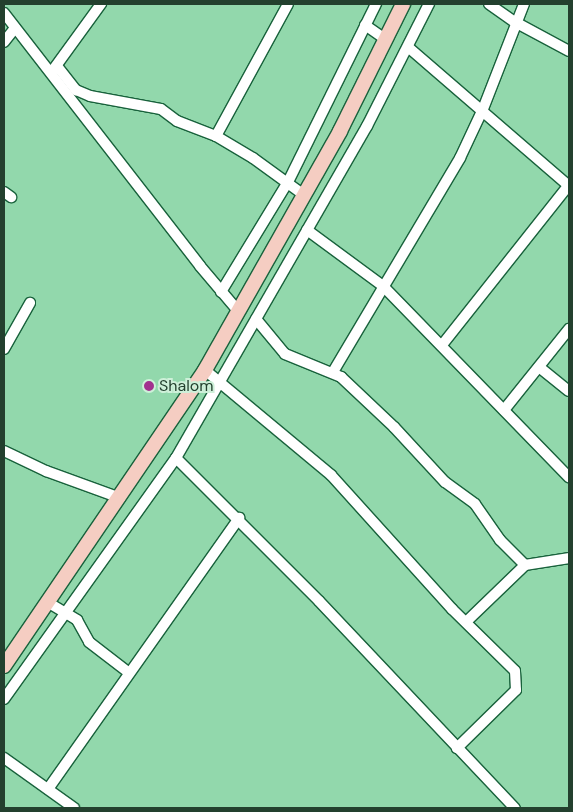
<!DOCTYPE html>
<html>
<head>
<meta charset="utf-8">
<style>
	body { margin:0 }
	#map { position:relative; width:573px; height:812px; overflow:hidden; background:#92d8ac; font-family:"DM Sans",sans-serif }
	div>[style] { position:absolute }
	.roads { filter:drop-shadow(1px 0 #19623c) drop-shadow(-1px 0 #19623c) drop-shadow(0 1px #19623c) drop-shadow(0 -1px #19623c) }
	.minor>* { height:10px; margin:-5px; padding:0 5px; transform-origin:5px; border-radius:5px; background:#fff }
	.secondary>* { height:14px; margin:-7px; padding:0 7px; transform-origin:7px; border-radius:7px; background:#f5cdc2 }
	.dots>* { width:14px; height:14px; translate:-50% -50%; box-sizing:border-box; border:2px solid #cef0d9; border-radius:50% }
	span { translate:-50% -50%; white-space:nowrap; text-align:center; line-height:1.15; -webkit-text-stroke:4px #cef0d9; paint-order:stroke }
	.poi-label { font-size:16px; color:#23402e }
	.left { translate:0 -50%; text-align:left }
	.frame { position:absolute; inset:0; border:5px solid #23402e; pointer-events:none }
</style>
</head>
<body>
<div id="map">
	<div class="roads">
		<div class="minor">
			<i style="left:489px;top:4px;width:32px;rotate:35deg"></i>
			<i style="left:515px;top:22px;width:61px;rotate:28.2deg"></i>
			<i style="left:4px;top:13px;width:320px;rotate:52.2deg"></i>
			<i style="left:200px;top:266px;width:60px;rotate:49.7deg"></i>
			<i style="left:365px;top:25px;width:24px;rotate:35deg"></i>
			<i style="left:4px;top:42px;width:18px;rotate:-52deg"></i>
			<i style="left:408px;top:47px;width:213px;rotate:40.8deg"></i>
			<i style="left:57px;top:66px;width:31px;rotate:52deg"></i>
			<i style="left:76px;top:90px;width:15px;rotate:23deg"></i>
			<i style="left:90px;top:96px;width:72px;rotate:10.4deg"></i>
			<i style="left:161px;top:109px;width:20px;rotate:37deg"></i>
			<i style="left:177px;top:121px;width:42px;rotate:21deg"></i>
			<i style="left:216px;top:136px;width:43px;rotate:30.7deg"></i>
			<i style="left:253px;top:158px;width:63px;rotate:36deg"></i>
			<i style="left:53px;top:70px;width:82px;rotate:-54deg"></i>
			<i style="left:216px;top:136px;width:150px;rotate:-61.4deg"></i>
			<i style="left:4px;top:192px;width:9px;rotate:36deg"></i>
			<i style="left:307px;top:230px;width:94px;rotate:36.4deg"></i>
			<i style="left:383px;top:286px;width:267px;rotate:45.8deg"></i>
			<i style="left:221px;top:292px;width:129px;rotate:-58.7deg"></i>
			<i style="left:288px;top:182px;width:199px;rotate:-63.7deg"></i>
			<i style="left:256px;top:319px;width:45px;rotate:50.4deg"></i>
			<i style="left:285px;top:354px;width:61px;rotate:22.3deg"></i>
			<i style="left:341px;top:377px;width:73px;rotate:43.3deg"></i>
			<i style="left:394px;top:427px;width:75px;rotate:47.2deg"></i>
			<i style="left:445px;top:482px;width:37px;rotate:36deg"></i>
			<i style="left:475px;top:504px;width:44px;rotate:55.2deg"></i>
			<i style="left:500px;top:540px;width:35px;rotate:45deg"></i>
			<i style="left:442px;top:345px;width:204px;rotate:-51.6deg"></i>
			<i style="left:4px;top:349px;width:53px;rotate:-60.5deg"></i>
			<i style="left:539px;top:367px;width:38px;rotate:39deg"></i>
			<i style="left:205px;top:370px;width:164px;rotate:39.8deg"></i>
			<i style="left:331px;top:475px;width:181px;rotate:47.9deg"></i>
			<i style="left:452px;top:609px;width:88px;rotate:44.5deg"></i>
			<i style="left:515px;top:671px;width:19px;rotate:87deg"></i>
			<i style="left:516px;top:690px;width:83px;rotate:135.5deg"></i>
			<i style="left:333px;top:372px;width:249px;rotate:-59.3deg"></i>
			<i style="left:460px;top:158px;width:54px;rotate:-64.9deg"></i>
			<i style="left:483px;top:109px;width:113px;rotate:-68.7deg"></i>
			<i style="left:504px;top:410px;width:104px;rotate:-51.3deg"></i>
			<i style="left:4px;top:451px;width:47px;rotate:25.5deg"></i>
			<i style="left:46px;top:471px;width:79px;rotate:20deg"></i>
			<i style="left:176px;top:458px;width:202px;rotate:45deg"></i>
			<i style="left:319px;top:601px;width:285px;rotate:46.6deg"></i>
			<i style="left:49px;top:603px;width:33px;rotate:31deg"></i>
			<i style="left:77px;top:620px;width:25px;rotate:61deg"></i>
			<i style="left:89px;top:642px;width:49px;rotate:37.6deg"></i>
			<i style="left:466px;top:622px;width:82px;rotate:-44deg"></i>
			<i style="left:525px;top:565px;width:45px;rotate:-9deg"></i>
			<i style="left:4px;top:699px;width:296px;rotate:-54.5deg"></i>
			<i style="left:176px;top:458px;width:383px;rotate:-60.1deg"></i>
			<i style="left:367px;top:126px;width:137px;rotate:-63.1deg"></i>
			<i style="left:4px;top:758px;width:86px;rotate:35.5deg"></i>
			<i style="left:48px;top:789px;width:332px;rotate:-54.8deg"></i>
		</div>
		<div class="secondary">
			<i style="left:4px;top:666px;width:358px;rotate:-55.8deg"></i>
			<i style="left:205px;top:370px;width:274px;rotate:-60.5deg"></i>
			<i style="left:340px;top:131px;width:142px;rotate:-63.6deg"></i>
		</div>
	</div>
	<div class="dots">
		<i style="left:149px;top:386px;background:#a2318e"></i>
	</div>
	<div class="poi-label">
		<span class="left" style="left:159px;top:386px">Shalom</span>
	</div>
	<div class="frame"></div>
</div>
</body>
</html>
